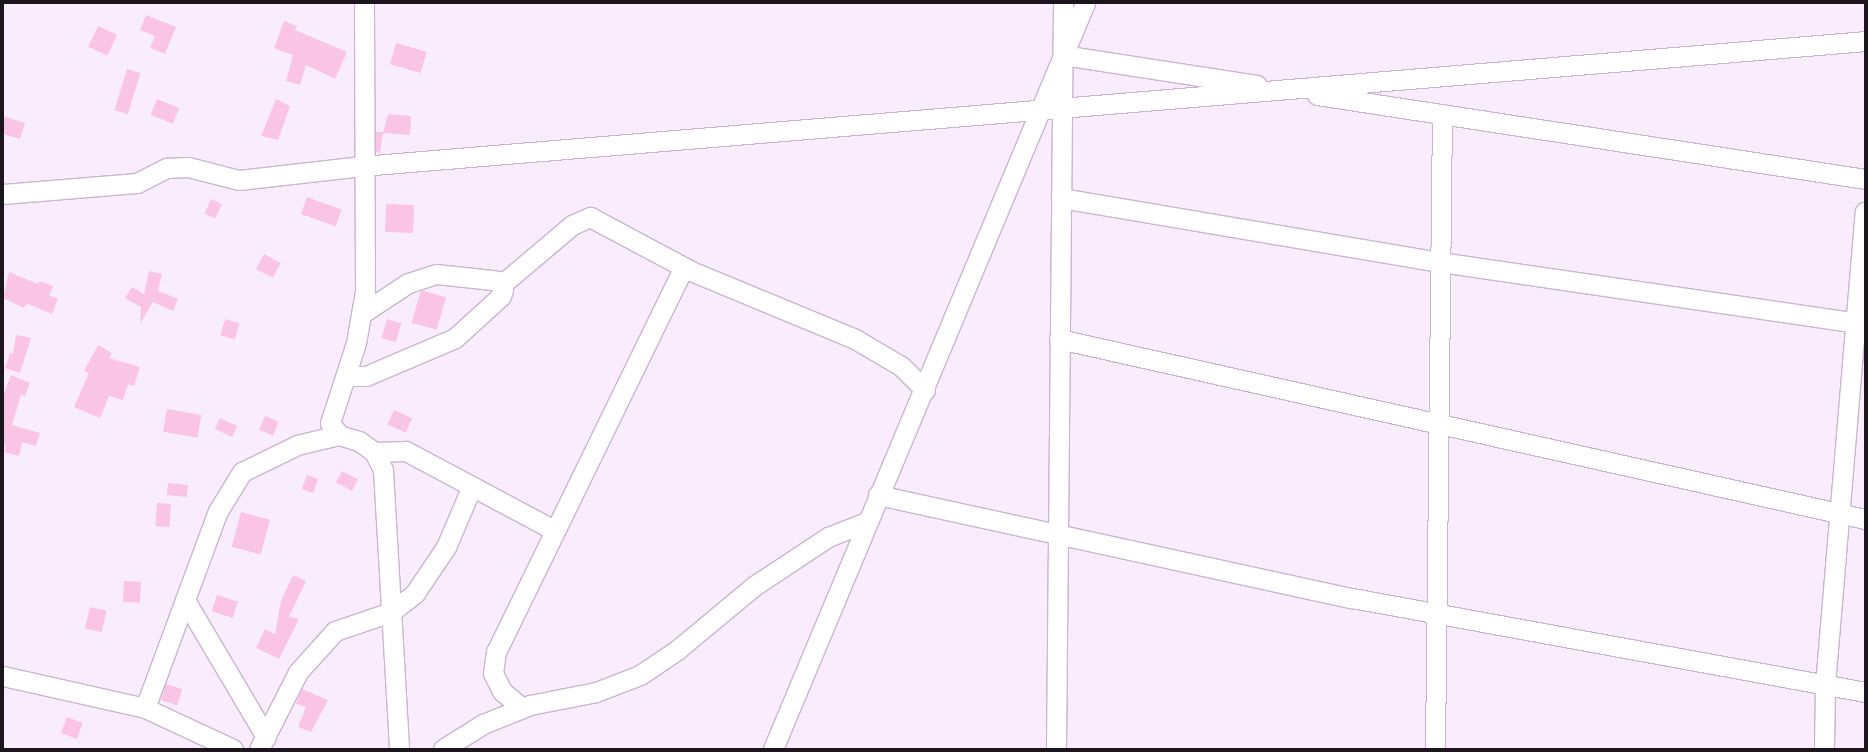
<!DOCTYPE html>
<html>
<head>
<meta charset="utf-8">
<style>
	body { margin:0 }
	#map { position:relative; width:1868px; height:752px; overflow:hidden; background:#f9edfd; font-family:Barlow,sans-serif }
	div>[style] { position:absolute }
	.building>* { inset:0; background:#fac4e6; transform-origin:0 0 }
	.roads { filter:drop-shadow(1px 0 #c9b5cf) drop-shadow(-1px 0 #c9b5cf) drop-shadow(0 1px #c9b5cf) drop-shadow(0 -1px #c9b5cf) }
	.minor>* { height:19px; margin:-9.5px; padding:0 9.5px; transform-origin:9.5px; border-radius:9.5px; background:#fff }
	span { translate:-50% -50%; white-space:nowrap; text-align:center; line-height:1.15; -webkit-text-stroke:4px #fff; paint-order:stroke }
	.frame { position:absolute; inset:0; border:4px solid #1c151e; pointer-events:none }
</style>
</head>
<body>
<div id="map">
	<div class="building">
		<i style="clip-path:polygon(146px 15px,176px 27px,165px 54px,150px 48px,155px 36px,140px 30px)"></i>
		<i style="clip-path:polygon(284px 21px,297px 26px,295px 30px,347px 52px,335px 79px,306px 65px,300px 85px,286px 81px,293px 55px,274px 48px)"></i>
		<i style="left:98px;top:26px;width:21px;height:23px;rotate:25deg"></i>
		<i style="left:396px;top:43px;width:32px;height:22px;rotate:16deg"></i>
		<i style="left:127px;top:69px;width:14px;height:43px;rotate:17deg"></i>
		<i style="left:157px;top:99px;width:24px;height:17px;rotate:22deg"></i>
		<i style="clip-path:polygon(276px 99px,290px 106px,278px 140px,261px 136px)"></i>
		<i style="clip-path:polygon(388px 114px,411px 116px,410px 135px,383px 133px)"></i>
		<i style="clip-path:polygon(3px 116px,25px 123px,20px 139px,3px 134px)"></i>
		<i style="clip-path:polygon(375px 132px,383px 132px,380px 153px,376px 152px)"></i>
		<i style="left:307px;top:197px;width:37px;height:18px;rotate:20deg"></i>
		<i style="left:211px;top:199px;width:12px;height:16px;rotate:24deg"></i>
		<i style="left:386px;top:204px;width:28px;height:28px;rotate:2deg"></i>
		<i style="left:264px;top:254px;width:19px;height:17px;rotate:28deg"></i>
		<i style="clip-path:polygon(149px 271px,162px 274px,158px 291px,178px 299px,173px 311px,153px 302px,140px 324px,141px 307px,125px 298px,132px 287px,144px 294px)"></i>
		<i style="clip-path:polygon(9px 272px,38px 284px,40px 281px,53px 286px,49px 295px,58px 299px,52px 314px,26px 303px,24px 308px,3px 298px)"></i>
		<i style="left:421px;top:290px;width:26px;height:34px;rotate:16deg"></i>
		<i style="left:225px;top:319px;width:15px;height:17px;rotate:16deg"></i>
		<i style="left:387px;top:319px;width:15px;height:20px;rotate:16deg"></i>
		<i style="clip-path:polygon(16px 335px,31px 338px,20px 373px,5px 368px,10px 353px,13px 354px)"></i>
		<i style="clip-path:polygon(98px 345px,112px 353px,109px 358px,140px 367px,134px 386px,128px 384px,123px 400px,109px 396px,100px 418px,74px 407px,89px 373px,84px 371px)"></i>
		<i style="clip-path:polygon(11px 375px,30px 383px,25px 396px,21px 395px,12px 425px,40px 433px,36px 446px,22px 442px,19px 456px,4px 452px,6px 446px,3px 445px,3px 396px)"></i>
		<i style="left:167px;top:409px;width:35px;height:23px;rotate:10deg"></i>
		<i style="left:394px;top:410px;width:20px;height:16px;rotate:24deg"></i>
		<i style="left:265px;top:416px;width:15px;height:15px;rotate:23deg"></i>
		<i style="left:220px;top:418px;width:19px;height:12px;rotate:25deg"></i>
		<i style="left:342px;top:471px;width:18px;height:13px;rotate:27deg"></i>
		<i style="left:307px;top:475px;width:12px;height:15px;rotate:20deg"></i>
		<i style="left:168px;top:483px;width:20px;height:12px;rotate:6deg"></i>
		<i style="left:157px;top:503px;width:14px;height:23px;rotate:4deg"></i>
		<i style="left:241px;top:512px;width:30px;height:36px;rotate:15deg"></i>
		<i style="clip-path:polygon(293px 575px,306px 581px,289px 617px,299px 619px,279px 659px,256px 648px,265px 629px,275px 634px,281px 601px)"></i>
		<i style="left:124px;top:581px;width:17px;height:21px;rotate:3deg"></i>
		<i style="left:217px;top:595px;width:22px;height:17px;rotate:18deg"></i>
		<i style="left:90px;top:607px;width:17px;height:22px;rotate:13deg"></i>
		<i style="left:166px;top:684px;width:17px;height:17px;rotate:17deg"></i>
		<i style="clip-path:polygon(302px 689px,328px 700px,311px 732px,298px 727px,306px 707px,296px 704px)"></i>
		<i style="left:67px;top:717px;width:17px;height:17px;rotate:21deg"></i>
	</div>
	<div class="roads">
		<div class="minor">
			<i style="left:364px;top:3px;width:288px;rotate:89.8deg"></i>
			<i style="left:365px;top:291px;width:53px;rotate:99.8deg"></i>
			<i style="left:356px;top:343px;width:84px;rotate:108deg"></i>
			<i style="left:330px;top:423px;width:15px;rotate:53deg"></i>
			<i style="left:339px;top:435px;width:21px;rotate:17deg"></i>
			<i style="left:359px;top:441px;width:19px;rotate:36deg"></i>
			<i style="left:374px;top:452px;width:20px;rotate:63deg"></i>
			<i style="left:383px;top:470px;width:279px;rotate:86.7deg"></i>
			<i style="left:1063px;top:55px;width:196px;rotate:8.8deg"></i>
			<i style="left:1317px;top:95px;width:554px;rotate:8.71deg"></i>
			<i style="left:3px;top:194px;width:134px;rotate:-4.7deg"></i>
			<i style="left:137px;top:183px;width:34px;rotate:-27deg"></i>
			<i style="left:167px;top:168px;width:21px;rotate:-3deg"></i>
			<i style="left:188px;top:167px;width:53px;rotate:14.3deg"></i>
			<i style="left:239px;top:180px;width:124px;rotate:-6.5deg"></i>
			<i style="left:362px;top:166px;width:1508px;rotate:-4.75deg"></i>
			<i style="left:1061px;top:198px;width:384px;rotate:9.6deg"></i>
			<i style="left:1440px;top:262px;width:420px;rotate:8.3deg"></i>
			<i style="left:501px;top:285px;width:93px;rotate:-40.2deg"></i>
			<i style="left:572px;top:225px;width:20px;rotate:-24deg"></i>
			<i style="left:590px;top:217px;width:115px;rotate:28.1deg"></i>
			<i style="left:691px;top:271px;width:178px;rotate:22.5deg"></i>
			<i style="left:855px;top:339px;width:53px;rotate:30.4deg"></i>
			<i style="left:901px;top:366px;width:34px;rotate:45deg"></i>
			<i style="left:1059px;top:339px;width:826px;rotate:12.59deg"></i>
			<i style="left:347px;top:376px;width:19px"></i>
			<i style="left:366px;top:376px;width:97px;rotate:-23.1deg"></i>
			<i style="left:455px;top:338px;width:62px;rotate:-42.4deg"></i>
			<i style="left:501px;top:296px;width:6px;rotate:-72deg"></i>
			<i style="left:503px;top:290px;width:10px;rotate:-119deg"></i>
			<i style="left:498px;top:281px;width:6px;rotate:-171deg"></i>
			<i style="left:492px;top:280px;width:56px;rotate:-173.9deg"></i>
			<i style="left:436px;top:274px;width:29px;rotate:162deg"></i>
			<i style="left:408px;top:283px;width:56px;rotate:146.6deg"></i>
			<i style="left:374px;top:452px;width:32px;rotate:-2deg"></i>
			<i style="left:406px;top:451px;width:168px;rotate:28.1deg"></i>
			<i style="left:878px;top:495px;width:485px;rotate:12.3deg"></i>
			<i style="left:1352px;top:598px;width:522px;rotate:10.38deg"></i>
			<i style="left:185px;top:600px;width:159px;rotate:59.4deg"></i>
			<i style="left:3px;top:676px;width:146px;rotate:12.7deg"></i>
			<i style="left:145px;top:708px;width:97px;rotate:25deg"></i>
			<i style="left:145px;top:708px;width:210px;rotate:-69.7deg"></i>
			<i style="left:218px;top:511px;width:46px;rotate:-58.4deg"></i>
			<i style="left:242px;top:472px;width:61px;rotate:-26.1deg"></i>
			<i style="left:297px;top:445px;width:43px;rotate:-13.4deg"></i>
			<i style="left:522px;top:708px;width:26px;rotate:-140deg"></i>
			<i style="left:502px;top:691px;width:20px;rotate:-117deg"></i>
			<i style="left:493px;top:673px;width:21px;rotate:-82deg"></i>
			<i style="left:496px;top:652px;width:428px;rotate:-64deg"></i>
			<i style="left:259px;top:749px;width:86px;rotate:-63.1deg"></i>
			<i style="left:298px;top:672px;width:55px;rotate:-47.9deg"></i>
			<i style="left:335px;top:631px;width:59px;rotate:-18.7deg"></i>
			<i style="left:391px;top:612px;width:31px;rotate:-38deg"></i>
			<i style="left:415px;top:593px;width:55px;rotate:-56deg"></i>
			<i style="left:446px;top:547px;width:66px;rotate:-66.9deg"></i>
			<i style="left:443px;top:749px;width:47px;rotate:-32deg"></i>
			<i style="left:483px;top:724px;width:51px;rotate:-22deg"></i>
			<i style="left:530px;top:705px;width:67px;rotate:-11.1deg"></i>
			<i style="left:596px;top:692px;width:47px;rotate:-21.1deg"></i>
			<i style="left:640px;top:675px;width:45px;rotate:-34deg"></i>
			<i style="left:677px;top:650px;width:100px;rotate:-39.7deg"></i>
			<i style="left:754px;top:586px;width:89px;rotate:-33.5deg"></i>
			<i style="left:828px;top:537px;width:41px;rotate:-21.5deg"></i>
			<i style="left:773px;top:749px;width:809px;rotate:-67.3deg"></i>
			<i style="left:1056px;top:749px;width:746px;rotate:-89.46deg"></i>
			<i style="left:1435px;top:749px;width:635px;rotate:-89.37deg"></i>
			<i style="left:1824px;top:749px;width:64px;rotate:-89.1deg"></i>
			<i style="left:1825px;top:685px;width:475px;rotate:-85.2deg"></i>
		</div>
	</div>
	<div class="frame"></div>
</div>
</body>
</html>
